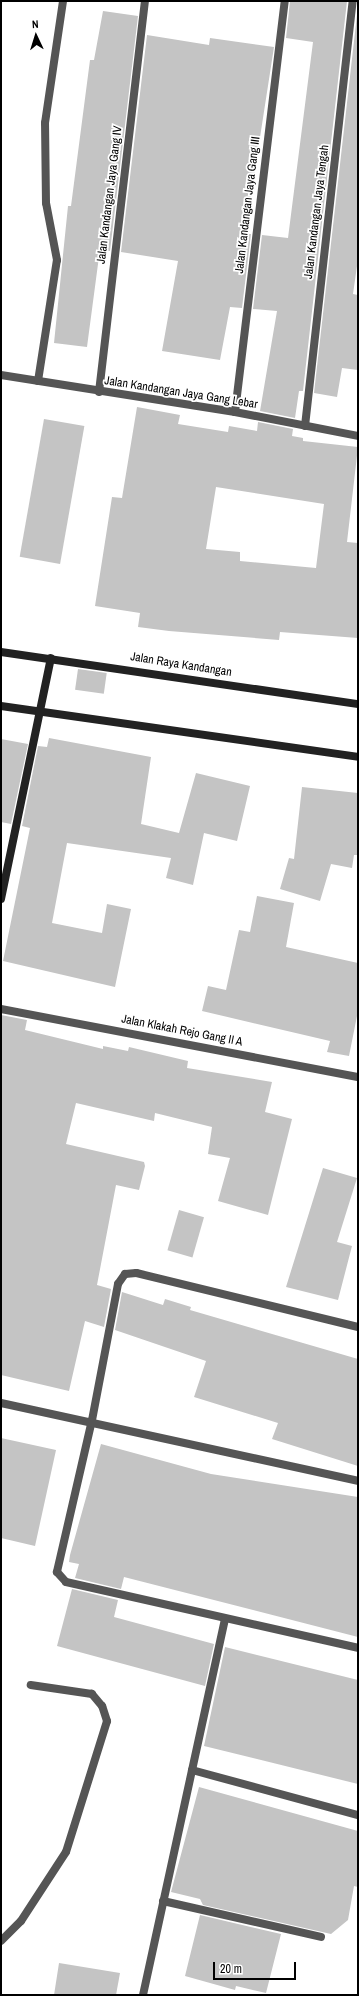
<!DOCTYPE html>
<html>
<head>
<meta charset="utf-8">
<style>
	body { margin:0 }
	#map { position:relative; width:359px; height:1996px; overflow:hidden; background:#fff; font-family:"Archivo Narrow",sans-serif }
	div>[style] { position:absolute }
	.building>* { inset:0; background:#c4c4c4; transform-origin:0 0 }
	.street>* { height:8px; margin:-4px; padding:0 4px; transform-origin:4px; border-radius:4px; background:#555 }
	.secondary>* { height:8px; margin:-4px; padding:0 4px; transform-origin:4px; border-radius:4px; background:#222 }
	span { translate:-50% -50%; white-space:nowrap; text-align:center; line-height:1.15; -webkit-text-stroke:3.5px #fff; paint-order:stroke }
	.street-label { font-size:12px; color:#000 }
	.frame { position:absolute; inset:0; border:2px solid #000; pointer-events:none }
	.north { position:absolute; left:16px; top:16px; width:40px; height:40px; -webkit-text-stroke:3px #fff; paint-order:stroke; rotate:356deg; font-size:11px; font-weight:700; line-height:16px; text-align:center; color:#000 }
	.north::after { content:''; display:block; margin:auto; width:14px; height:18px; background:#000; clip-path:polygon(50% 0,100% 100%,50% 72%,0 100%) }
	.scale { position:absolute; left:213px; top:1962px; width:83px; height:18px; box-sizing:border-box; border:2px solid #000; border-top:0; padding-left:5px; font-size:12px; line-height:14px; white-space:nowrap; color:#000; -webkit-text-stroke:3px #fff; paint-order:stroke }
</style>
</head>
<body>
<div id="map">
	<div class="building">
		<i style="clip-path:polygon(290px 1px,347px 1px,303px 391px,299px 391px,295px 418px,260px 411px,277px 311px,253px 309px,262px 235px,288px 238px,313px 42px,286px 38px)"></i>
		<i style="clip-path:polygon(358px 6px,358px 259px,353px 294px,358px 295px,358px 370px,342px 368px,337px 397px,314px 393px)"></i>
		<i style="clip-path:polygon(103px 11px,138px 16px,110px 251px,100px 249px,87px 347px,54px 343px,68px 206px,71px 206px,90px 60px,94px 60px)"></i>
		<i style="clip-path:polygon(147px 35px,209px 45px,210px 38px,274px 47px,245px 234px,251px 234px,242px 308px,230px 307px,220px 360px,162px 351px,178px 261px,121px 252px)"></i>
		<i style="clip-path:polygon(evenodd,137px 407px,180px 415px,178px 424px,228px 432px,229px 426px,257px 431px,258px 422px,293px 429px,292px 436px,303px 438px,303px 441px,358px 447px,347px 542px,358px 543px,358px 638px,280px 632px,279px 640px,169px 631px,138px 627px,140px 613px,95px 606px,112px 497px,122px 498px,137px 407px,216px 487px,324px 504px,316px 568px,240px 561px,240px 552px,206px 549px,216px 487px)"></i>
		<i style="left:44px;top:419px;width:41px;height:140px;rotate:10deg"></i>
		<i style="left:78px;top:669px;width:29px;height:21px;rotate:8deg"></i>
		<i style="clip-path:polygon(49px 738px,151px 757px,141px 824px,179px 833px,196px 773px,250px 786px,237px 841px,204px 833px,193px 885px,166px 878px,171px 858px,67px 843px,52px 923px,102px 933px,107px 904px,131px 909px,115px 987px,3px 961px,30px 828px,22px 826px,38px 746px,47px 747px)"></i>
		<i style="clip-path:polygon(1px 739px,28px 744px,11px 824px,1px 822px)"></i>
		<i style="clip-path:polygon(302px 787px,358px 793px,358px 855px,354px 855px,352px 868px,331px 864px,320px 901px,280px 889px,289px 858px,294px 859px)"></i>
		<i style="clip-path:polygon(257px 896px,294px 903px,286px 947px,358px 963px,358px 1011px,349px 1056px,327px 1052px,330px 1041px,202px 1011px,208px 986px,226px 990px,239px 930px,250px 932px)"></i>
		<i style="clip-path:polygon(1px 1015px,27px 1020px,25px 1030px,103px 1049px,103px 1046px,128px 1051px,129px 1047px,188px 1061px,187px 1068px,272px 1082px,265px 1112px,292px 1119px,268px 1215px,218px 1201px,230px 1158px,208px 1154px,212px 1127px,155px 1113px,154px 1121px,76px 1103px,66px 1144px,144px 1162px,145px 1166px,139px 1190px,116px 1185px,97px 1285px,111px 1289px,104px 1327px,85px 1321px,69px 1391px,1px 1375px)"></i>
		<i style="clip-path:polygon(323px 1168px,357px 1178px,337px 1242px,352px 1246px,338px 1300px,286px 1287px)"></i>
		<i style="left:179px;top:1210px;width:26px;height:42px;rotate:16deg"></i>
		<i style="clip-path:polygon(122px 1292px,163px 1305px,165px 1299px,191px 1307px,190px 1310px,358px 1359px,358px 1466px,272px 1439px,278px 1423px,194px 1397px,206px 1361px,115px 1330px)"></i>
		<i style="clip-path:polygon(1px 1438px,56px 1450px,35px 1546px,1px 1538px)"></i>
		<i style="clip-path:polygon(101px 1444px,211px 1474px,358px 1497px,358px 1637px,124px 1577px,121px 1589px,75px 1578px,79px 1564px,69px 1562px,70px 1555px)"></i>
		<i style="clip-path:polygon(72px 1589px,118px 1600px,114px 1617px,214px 1644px,205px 1686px,57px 1646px)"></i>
		<i style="clip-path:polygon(225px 1647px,358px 1680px,358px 1784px,204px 1746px)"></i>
		<i style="clip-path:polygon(199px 1787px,358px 1831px,358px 1887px,354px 1886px,348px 1920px,331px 1934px,203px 1905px,200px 1899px,171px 1892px)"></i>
		<i style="clip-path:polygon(200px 1915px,281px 1934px,266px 1993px,236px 1986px,235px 1990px,185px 1976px)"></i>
		<i style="clip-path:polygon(59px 1963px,120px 1973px,116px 1995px,54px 1995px)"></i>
	</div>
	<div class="street">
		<i style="left:1px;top:375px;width:237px;rotate:9deg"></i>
		<i style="left:235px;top:412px;width:125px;rotate:11deg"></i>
		<i style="left:38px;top:381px;width:122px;rotate:-81.1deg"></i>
		<i style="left:57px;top:260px;width:58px;rotate:-100.9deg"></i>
		<i style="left:46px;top:203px;width:80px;rotate:-90.7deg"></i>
		<i style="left:45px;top:123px;width:123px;rotate:-81.6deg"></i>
		<i style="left:99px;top:392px;width:394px;rotate:-83.3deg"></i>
		<i style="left:235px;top:412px;width:414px;rotate:-83.1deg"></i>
		<i style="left:305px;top:426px;width:428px;rotate:-83.6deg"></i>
		<i style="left:1px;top:1009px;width:363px;rotate:10.8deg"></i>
		<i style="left:358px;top:1327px;width:228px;rotate:-166.3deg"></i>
		<i style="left:136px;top:1273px;width:11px;rotate:175deg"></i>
		<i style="left:125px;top:1274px;width:12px;rotate:125deg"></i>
		<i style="left:118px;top:1284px;width:138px;rotate:100.8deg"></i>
		<i style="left:92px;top:1420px;width:156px;rotate:103deg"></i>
		<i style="left:57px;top:1572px;width:13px;rotate:48deg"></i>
		<i style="left:66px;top:1582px;width:299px;rotate:12.7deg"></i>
		<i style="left:1px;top:1403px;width:365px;rotate:12.3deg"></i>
		<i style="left:192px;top:1770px;width:172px;rotate:15.2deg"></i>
		<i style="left:163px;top:1901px;width:162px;rotate:12.8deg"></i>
		<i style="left:1px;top:1941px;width:28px;rotate:-45deg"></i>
		<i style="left:21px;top:1921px;width:82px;rotate:-56.9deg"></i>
		<i style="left:66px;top:1852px;width:137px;rotate:-72.6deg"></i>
		<i style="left:107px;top:1721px;width:16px;rotate:-108deg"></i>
		<i style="left:102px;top:1706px;width:16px;rotate:-130deg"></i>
		<i style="left:92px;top:1694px;width:62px;rotate:-171.6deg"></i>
		<i style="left:143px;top:1995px;width:384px;rotate:-77.7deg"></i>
	</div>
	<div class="secondary">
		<i style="left:1px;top:652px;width:361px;rotate:8.3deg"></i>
		<i style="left:1px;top:706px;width:361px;rotate:8.1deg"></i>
		<i style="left:1px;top:899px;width:246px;rotate:-78.3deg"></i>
	</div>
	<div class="street-label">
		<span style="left:110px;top:195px;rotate:-83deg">Jalan Kandangan Jaya Gang IV</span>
		<span style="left:248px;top:205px;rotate:-83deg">Jalan Kandangan Jaya Gang III</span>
		<span style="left:317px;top:212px;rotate:-83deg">Jalan Kandangan Jaya Tengah</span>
		<span style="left:181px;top:393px;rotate:9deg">Jalan Kandangan Jaya Gang Lebar</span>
		<span style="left:181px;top:665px;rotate:9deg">Jalan Raya Kandangan</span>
		<span style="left:182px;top:1031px;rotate:11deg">Jalan Klakah Rejo Gang II A</span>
	</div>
	<div class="frame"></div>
	<div class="north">N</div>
	<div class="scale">20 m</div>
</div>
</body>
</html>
